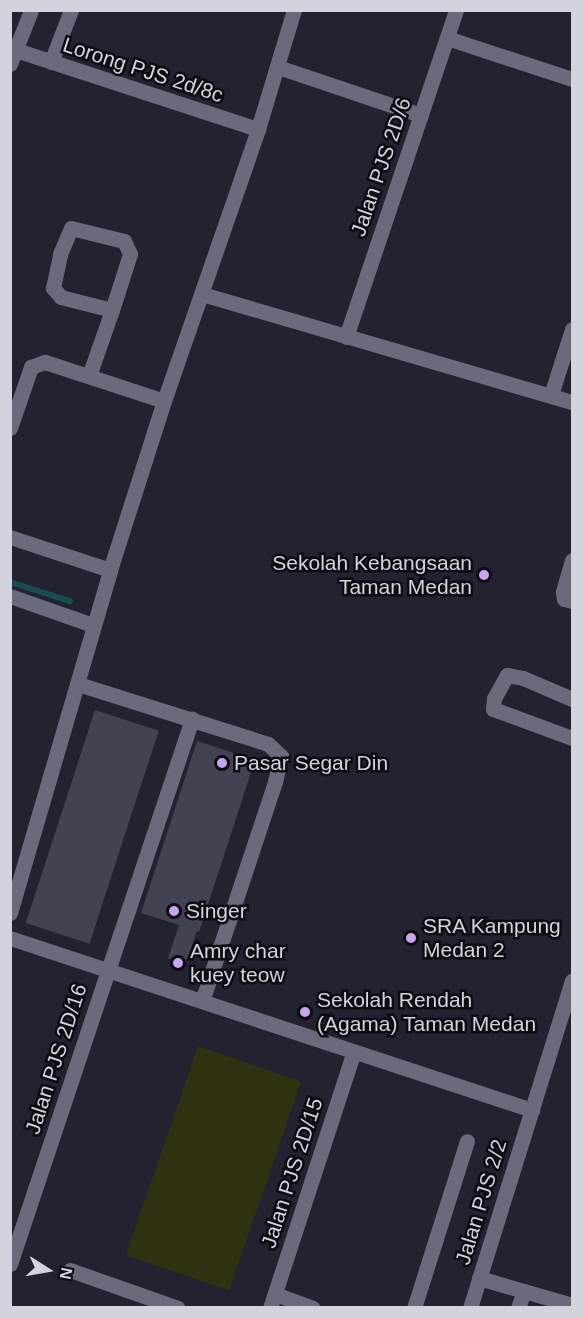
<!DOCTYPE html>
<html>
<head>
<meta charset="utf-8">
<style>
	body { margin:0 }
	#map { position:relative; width:583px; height:1318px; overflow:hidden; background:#222230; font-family:Helvetica,sans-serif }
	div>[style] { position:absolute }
	.green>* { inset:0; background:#303312; transform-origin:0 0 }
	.stream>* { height:6px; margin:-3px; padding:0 3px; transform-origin:3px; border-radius:3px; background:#174c51 }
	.building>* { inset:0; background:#424252; transform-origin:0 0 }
	.minor>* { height:15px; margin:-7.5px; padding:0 7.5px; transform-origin:7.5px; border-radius:7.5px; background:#696a7b }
	.dots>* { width:16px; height:16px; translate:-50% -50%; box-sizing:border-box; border:3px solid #0c0c12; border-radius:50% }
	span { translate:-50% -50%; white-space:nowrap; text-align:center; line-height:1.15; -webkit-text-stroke:5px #0c0c12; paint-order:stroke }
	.street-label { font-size:21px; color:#d3d3dd }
	.poi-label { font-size:21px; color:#d3d3dd }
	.right { translate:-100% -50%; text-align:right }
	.left { translate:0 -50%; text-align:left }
	.frame { position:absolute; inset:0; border:12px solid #d3d3dd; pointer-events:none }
	.north { position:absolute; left:18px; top:1240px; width:60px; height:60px; -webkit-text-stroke:4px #0c0c12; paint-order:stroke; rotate:101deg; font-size:16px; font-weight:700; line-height:24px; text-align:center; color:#d3d3dd }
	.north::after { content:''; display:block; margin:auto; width:21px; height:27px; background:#d3d3dd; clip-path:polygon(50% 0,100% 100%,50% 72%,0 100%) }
</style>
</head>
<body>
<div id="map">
	<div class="green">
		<i style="left:198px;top:1046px;width:109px;height:221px;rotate:19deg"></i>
	</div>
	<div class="stream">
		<i style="left:10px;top:582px;width:63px;rotate:17.6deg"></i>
	</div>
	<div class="building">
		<i style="left:95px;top:710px;width:67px;height:224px;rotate:18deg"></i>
		<i style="clip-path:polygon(197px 741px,255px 760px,199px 932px,197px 931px,185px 965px,168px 958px,179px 925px,141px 913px)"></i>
	</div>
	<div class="minor">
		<i style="left:447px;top:38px;width:132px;rotate:18.2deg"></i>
		<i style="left:16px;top:50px;width:255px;rotate:18.1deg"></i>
		<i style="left:51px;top:62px;width:56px;rotate:-69deg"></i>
		<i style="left:10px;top:64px;width:58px;rotate:-68.7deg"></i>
		<i style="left:278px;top:67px;width:151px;rotate:18.6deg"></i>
		<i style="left:71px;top:228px;width:55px;rotate:13.8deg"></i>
		<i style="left:124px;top:241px;width:14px;rotate:65deg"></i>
		<i style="left:130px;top:254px;width:59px;rotate:107.8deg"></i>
		<i style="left:112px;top:310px;width:53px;rotate:-165.7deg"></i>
		<i style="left:61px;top:297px;width:12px;rotate:-132deg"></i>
		<i style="left:53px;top:288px;width:35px;rotate:-78deg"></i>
		<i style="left:60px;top:254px;width:28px;rotate:-67deg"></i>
		<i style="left:202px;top:294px;width:385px;rotate:16.3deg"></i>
		<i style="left:346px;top:337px;width:345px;rotate:-71.4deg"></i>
		<i style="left:89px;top:376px;width:70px;rotate:-70.8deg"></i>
		<i style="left:551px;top:395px;width:69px;rotate:-72.3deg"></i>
		<i style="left:10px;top:428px;width:65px;rotate:-71deg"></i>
		<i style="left:31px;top:367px;width:15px;rotate:-20deg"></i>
		<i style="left:45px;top:362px;width:125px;rotate:18.1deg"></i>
		<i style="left:10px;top:537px;width:105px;rotate:18.3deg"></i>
		<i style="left:572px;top:560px;width:33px;rotate:106deg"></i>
		<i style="left:563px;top:592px;width:7px;rotate:82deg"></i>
		<i style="left:564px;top:599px;width:8px;rotate:14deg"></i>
		<i style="left:10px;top:596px;width:88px;rotate:19.3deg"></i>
		<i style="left:78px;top:684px;width:199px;rotate:17.5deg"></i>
		<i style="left:268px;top:744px;width:18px;rotate:43deg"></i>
		<i style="left:281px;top:756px;width:27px;rotate:103deg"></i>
		<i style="left:275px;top:782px;width:231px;rotate:108.4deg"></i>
		<i style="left:572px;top:699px;width:53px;rotate:-156.8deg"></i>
		<i style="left:523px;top:678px;width:16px;rotate:-169deg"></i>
		<i style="left:507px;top:675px;width:26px;rotate:119deg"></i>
		<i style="left:494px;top:698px;width:11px;rotate:95deg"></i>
		<i style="left:493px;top:709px;width:84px;rotate:20.2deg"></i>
		<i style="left:10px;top:913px;width:357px;rotate:-73.7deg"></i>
		<i style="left:110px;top:570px;width:177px;rotate:-72.3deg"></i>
		<i style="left:164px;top:401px;width:288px;rotate:-70.9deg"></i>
		<i style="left:258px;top:129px;width:124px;rotate:-73.2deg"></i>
		<i style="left:10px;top:938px;width:550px;rotate:18.24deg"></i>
		<i style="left:10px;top:1264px;width:575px;rotate:-71.53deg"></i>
		<i style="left:70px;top:1270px;width:114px;rotate:19.4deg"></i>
		<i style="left:479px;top:1278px;width:97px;rotate:16.2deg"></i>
		<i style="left:275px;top:1294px;width:40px;rotate:20.2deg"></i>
		<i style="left:270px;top:1308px;width:270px;rotate:-71.9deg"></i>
		<i style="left:414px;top:1308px;width:175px;rotate:-72.4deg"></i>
		<i style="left:470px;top:1308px;width:343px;rotate:-72.7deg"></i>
		<i style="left:518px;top:1308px;width:18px;rotate:-71deg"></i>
	</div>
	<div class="dots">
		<i style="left:484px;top:575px;background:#c9a5ee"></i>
		<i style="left:222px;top:763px;background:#c9a5ee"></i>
		<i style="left:174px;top:911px;background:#c9a5ee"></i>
		<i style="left:411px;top:938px;background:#c9a5ee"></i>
		<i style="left:178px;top:963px;background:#c9a5ee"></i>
		<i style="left:305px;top:1012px;background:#c9a5ee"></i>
	</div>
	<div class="street-label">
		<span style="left:143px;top:70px;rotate:18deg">Lorong PJS 2d/8c</span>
		<span style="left:381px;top:167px;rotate:-71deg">Jalan PJS 2D/6</span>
		<span style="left:56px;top:1059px;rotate:-72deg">Jalan PJS 2D/16</span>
		<span style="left:292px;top:1173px;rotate:-72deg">Jalan PJS 2D/15</span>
		<span style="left:481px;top:1202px;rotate:-73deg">Jalan PJS 2/2</span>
	</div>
	<div class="poi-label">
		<span class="right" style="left:472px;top:575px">Sekolah Kebangsaan<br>Taman Medan</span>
		<span class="left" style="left:234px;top:763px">Pasar Segar Din</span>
		<span class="left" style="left:186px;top:911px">Singer</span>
		<span class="left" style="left:423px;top:938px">SRA Kampung<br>Medan 2</span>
		<span class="left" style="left:190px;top:963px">Amry char<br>kuey teow</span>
		<span class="left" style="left:317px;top:1012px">Sekolah Rendah<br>(Agama) Taman Medan</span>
	</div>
	<div class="frame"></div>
	<div class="north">N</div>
</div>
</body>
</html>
